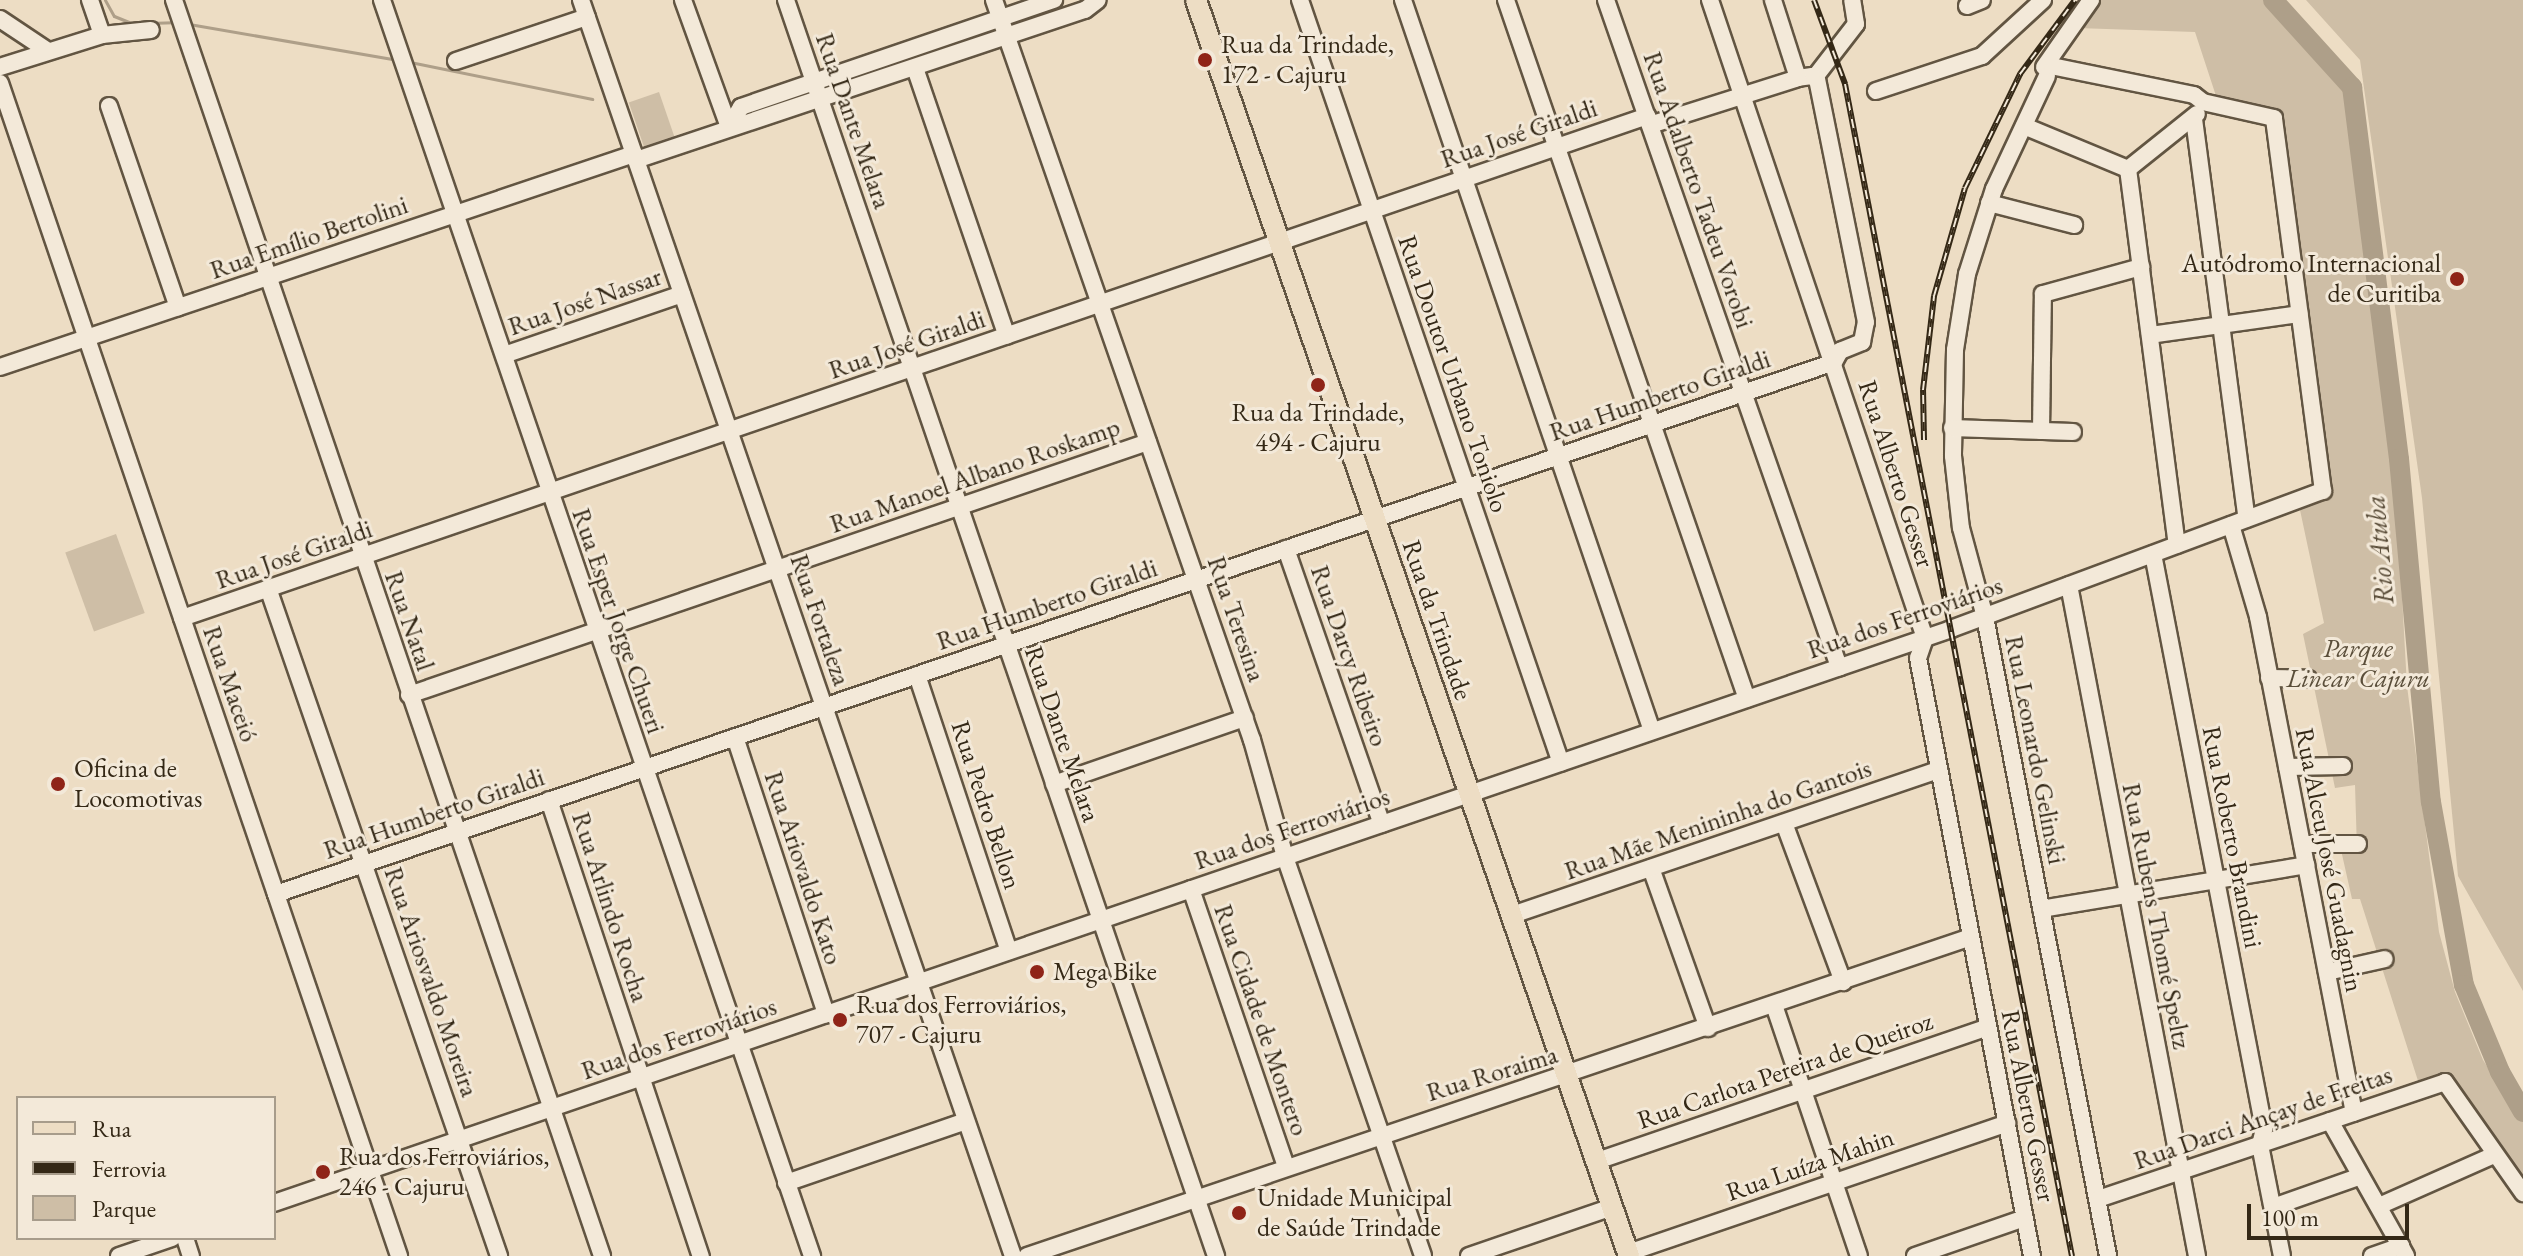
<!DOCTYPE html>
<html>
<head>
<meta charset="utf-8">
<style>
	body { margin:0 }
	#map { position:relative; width:2523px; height:1256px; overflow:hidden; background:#edddc4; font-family:"EB Garamond",serif }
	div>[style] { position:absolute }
	.green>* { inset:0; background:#cebea6; transform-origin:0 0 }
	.stream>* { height:3px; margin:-1.5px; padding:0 1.5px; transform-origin:1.5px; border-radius:1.5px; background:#ae9f89 }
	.river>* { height:20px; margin:-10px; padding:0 10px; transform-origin:10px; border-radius:10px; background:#ae9f89 }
	.roads { filter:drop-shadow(2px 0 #625542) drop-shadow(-2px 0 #625542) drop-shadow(0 2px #625542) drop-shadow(0 -2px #625542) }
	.minor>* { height:16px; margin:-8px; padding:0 8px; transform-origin:8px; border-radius:8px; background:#f3e9d9 }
	.major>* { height:20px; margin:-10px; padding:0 10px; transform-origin:10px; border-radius:10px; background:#edddc4 }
	.rail>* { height:6px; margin-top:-3px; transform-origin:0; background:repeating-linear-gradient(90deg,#f3e9d9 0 9px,#342816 0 18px); box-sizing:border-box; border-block:2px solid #342816 }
	.dots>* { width:22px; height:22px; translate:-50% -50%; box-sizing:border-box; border:4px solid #f3e9d9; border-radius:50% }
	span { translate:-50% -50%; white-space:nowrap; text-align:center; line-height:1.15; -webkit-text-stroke:6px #f3e9d9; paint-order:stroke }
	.poi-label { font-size:26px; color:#342816 }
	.left { translate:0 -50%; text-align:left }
	.right { translate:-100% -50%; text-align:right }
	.street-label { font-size:26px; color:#342816 }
	.park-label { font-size:26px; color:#5a4e3a; font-style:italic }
	.water-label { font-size:28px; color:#594c38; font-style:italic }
	.legend { position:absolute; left:16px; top:1096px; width:260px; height:144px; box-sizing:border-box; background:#f3e9d9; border:2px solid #a79c8b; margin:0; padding:10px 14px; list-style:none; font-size:24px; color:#342816 }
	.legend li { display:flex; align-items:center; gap:16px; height:40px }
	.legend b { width:40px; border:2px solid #a79c8b }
	.scale { position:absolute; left:2247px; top:1204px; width:162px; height:36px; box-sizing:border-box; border:4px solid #342816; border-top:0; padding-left:10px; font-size:24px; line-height:28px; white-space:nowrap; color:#342816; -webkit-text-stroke:6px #f3e9d9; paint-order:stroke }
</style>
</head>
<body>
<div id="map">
	<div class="green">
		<i style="clip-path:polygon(2100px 0,2264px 0,2344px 84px,2395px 472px,2407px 686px,2439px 932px,2455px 992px,2483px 1060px,2523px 1122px,2523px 1185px,2448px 1077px,2419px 1084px,2360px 899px,2352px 899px,2341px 850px,2357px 850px,2355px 785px,2335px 788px,2303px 634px,2324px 623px,2300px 510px,2331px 497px,2280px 114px,2217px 99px,2195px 32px,2077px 28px)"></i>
		<i style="clip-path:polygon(2306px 0,2523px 0,2523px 991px,2458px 876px,2422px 498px,2360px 60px)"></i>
		<i style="left:659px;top:92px;width:50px;height:32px;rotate:71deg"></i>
		<i style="left:116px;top:534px;width:84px;height:54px;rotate:70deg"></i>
	</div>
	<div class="stream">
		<i style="left:105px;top:0;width:18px;rotate:61deg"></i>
		<i style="left:114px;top:16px;width:22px;rotate:22deg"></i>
		<i style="left:1023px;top:22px;width:64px;rotate:-19.3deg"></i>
		<i style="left:149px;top:23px;width:24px;rotate:-2deg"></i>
		<i style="left:189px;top:24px;width:212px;rotate:9.8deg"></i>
		<i style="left:948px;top:47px;width:44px;rotate:-18.4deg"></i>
		<i style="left:410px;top:62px;width:186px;rotate:11.5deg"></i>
	</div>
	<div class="river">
		<i style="left:2273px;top:0;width:118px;rotate:47.8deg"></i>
		<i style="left:2352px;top:87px;width:375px;rotate:82.8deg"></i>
		<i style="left:2399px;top:459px;width:344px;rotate:84.7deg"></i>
		<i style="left:2431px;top:802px;width:186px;rotate:79.8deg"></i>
		<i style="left:2464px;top:985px;width:94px;rotate:67.5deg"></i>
		<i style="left:2500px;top:1072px;width:46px;rotate:60.1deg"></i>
	</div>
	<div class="roads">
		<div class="minor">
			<i style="left:90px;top:0;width:37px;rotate:71deg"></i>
			<i style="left:174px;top:0;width:1327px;rotate:71.18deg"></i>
			<i style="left:382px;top:0;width:1328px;rotate:71.1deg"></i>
			<i style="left:581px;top:0;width:1328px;rotate:71.02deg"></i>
			<i style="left:683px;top:0;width:135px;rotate:70.1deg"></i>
			<i style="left:786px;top:0;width:1328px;rotate:71.1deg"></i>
			<i style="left:994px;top:0;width:784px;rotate:70.78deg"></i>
			<i style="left:1252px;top:740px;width:122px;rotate:74.2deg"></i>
			<i style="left:1285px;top:857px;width:422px;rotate:70.9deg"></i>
			<i style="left:1300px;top:0;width:806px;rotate:71.12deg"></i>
			<i style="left:1403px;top:0;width:772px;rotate:71.19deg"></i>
			<i style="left:1506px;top:0;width:739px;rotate:70.98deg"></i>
			<i style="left:1606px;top:0;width:707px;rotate:70.74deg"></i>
			<i style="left:1710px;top:0;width:673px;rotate:71.38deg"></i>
			<i style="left:1925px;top:638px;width:21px;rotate:109deg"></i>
			<i style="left:1918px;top:658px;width:609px;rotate:79.21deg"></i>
			<i style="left:1967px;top:6px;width:16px;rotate:-22deg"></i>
			<i style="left:0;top:19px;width:58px;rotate:33.7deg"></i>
			<i style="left:456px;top:61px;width:138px;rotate:-18.6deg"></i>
			<i style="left:0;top:67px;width:107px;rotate:-17.4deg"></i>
			<i style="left:102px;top:35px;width:49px;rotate:-5.8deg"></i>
			<i style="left:2044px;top:67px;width:82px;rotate:-55deg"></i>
			<i style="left:915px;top:68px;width:283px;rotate:71.1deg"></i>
			<i style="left:2047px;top:76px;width:125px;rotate:115.1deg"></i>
			<i style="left:1994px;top:189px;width:89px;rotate:107.6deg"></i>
			<i style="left:1967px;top:274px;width:77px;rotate:99deg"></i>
			<i style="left:1955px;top:350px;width:106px;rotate:91.1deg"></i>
			<i style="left:1953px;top:456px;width:72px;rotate:83.7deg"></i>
			<i style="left:1961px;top:528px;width:92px;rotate:74.9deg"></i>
			<i style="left:1985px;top:617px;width:651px;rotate:79.1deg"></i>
			<i style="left:1815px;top:77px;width:67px;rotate:-52.3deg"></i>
			<i style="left:1856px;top:24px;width:24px;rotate:-99deg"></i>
			<i style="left:0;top:83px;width:1239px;rotate:71.21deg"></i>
			<i style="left:1876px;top:91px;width:112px;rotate:-18.3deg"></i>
			<i style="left:1982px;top:56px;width:83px;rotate:-42.6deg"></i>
			<i style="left:109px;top:106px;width:213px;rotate:71.1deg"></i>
			<i style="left:2194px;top:119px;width:403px;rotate:82.5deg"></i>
			<i style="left:1650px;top:125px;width:155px;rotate:-17.6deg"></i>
			<i style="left:2024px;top:126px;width:113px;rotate:22.5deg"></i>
			<i style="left:2128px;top:169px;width:88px;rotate:-38.6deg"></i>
			<i style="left:729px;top:127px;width:23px;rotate:-59deg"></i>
			<i style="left:741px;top:107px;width:331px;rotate:-18.9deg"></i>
			<i style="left:636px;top:160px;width:473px;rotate:-18.5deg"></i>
			<i style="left:1085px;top:10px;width:16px;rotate:-38deg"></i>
			<i style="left:2128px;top:169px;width:379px;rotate:82.6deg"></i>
			<i style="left:1989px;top:203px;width:88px;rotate:14.5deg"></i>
			<i style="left:2150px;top:335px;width:151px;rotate:-8deg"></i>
			<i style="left:504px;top:355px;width:188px;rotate:-18.9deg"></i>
			<i style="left:0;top:367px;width:669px;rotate:-18.57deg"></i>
			<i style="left:1952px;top:428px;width:121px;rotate:1.9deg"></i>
			<i style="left:2041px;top:431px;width:137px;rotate:-89.2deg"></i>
			<i style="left:2043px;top:294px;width:102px;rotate:-15.4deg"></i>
			<i style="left:2231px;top:525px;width:96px;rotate:73.6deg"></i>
			<i style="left:2258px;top:617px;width:505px;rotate:79.05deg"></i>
			<i style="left:1286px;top:549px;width:291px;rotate:70.8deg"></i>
			<i style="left:2153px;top:554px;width:586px;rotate:79.07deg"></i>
			<i style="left:2264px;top:1129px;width:16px;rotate:104deg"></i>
			<i style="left:2260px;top:1145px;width:113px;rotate:78.8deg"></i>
			<i style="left:2069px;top:585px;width:683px;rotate:79.2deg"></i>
			<i style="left:268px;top:588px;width:707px;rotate:70.92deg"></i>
			<i style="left:182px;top:618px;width:1549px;rotate:-18.91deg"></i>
			<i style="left:917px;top:675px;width:291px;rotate:71.6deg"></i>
			<i style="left:2269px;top:678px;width:39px;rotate:1deg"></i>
			<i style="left:409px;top:695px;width:781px;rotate:-18.9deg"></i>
			<i style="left:735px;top:737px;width:292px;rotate:71.8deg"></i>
			<i style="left:2287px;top:767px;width:56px;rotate:-1deg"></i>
			<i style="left:1054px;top:784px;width:202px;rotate:-19.1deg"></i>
			<i style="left:549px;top:800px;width:481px;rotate:71.6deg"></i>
			<i style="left:1784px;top:823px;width:170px;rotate:69.6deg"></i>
			<i style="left:2302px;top:844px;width:56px"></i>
			<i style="left:1651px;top:868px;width:170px;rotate:70.4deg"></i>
			<i style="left:1191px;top:889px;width:294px;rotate:71.1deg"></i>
			<i style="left:276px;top:894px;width:1646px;rotate:-18.85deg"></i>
			<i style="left:1834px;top:362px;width:13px;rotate:-61deg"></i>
			<i style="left:1840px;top:351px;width:24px;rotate:-22deg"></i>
			<i style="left:1862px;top:342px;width:20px;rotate:-79deg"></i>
			<i style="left:1866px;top:322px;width:247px;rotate:-101.4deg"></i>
			<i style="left:1817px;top:80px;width:6px;rotate:-141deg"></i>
			<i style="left:1812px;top:76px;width:14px;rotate:172deg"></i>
			<i style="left:1798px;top:78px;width:82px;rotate:-107.8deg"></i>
			<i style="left:2041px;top:909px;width:269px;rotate:-9.4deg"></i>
			<i style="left:1512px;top:915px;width:451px;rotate:-18.8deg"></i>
			<i style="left:2327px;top:972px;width:59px;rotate:-12.6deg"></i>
			<i style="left:1774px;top:1005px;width:265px;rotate:71.3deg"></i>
			<i style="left:2330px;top:1121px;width:155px;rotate:60.6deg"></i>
			<i style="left:1597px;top:1161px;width:413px;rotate:-18.9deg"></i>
			<i style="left:786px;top:1183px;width:190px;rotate:-19deg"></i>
			<i style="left:2098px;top:1199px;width:366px;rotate:-18.6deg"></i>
			<i style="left:2445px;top:1082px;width:136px;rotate:54.9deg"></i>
			<i style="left:274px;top:1203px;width:1773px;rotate:-18.89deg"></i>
			<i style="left:1951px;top:629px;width:397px;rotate:-20.4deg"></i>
			<i style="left:2323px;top:491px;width:376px;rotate:-97.5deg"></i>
			<i style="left:2274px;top:118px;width:73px;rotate:-167.3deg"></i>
			<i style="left:2203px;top:102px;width:11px;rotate:-142deg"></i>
			<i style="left:2194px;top:95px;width:145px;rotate:-168.5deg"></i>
			<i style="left:2379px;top:1206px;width:124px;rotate:-23.9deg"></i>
			<i style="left:2273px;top:1207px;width:93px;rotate:-19.4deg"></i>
			<i style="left:185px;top:1238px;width:19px;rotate:72deg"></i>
			<i style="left:1628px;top:1253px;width:401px;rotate:-18.9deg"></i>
			<i style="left:119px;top:1256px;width:56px;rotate:-18.8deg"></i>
			<i style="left:1027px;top:1256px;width:996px;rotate:-18.67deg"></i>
			<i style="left:1469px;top:1256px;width:151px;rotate:-18.9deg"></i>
			<i style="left:1915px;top:1256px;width:116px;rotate:-19.1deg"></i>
			<i style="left:2372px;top:1256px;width:31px;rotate:-19deg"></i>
		</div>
		<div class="major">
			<i style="left:1196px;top:0;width:1329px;rotate:70.98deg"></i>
		</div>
	</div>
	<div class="rail">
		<i style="left:1814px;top:0;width:90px;rotate:69.7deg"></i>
		<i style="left:1845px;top:84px;width:1194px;rotate:79.04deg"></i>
		<i style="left:1924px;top:440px;width:50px;rotate:-91.1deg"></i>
		<i style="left:1923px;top:390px;width:95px;rotate:-83.3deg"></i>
		<i style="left:1934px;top:296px;width:112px;rotate:-74deg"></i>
		<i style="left:1965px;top:188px;width:127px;rotate:-64.2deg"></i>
		<i style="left:2020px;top:74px;width:92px;rotate:-53.4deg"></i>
	</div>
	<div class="dots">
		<i style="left:1205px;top:60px;background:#8f2418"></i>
		<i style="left:2457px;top:279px;background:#8f2418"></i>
		<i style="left:1318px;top:385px;background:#8f2418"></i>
		<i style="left:58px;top:784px;background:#8f2418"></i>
		<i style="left:1037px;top:972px;background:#8f2418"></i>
		<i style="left:840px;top:1020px;background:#8f2418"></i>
		<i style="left:323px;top:1172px;background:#8f2418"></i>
		<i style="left:1239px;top:1213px;background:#8f2418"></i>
	</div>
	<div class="poi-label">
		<span class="left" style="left:1221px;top:60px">Rua da Trindade,<br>172 - Cajuru</span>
		<span class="right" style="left:2441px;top:279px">Autódromo Internacional<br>de Curitiba</span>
		<span style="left:1318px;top:428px">Rua da Trindade,<br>494 - Cajuru</span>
		<span class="left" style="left:74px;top:784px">Oficina de<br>Locomotivas</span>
		<span class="left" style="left:1053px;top:972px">Mega Bike</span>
		<span class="left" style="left:856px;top:1020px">Rua dos Ferroviários,<br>707 - Cajuru</span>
		<span class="left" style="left:339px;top:1172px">Rua dos Ferroviários,<br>246 - Cajuru</span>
		<span class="left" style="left:1257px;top:1213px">Unidade Municipal<br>de Saúde Trindade</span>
	</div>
	<div class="street-label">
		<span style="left:853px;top:121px;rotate:71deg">Rua Dante Melara</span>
		<span style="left:1519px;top:134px;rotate:-19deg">Rua José Giraldi</span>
		<span style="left:1698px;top:190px;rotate:71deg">Rua Adalberto Tadeu Vorobi</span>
		<span style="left:309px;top:238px;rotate:-19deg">Rua Emílio Bertolini</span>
		<span style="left:585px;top:302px;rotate:-19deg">Rua José Nassar</span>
		<span style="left:907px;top:345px;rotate:-19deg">Rua José Giraldi</span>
		<span style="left:1453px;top:374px;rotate:71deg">Rua Doutor Urbano Toniolo</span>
		<span style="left:1660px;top:396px;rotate:-19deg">Rua Humberto Giraldi</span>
		<span style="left:1896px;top:474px;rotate:72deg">Rua Alberto Gesser</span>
		<span style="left:975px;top:476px;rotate:-19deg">Rua Manoel Albano Roskamp</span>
		<span style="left:294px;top:555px;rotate:-19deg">Rua José Giraldi</span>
		<span style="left:1047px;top:605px;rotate:-19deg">Rua Humberto Giraldi</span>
		<span style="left:1905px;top:618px;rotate:-19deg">Rua dos Ferroviários</span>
		<span style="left:1236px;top:619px;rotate:71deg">Rua Teresina</span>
		<span style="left:820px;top:620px;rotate:71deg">Rua Fortaleza</span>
		<span style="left:1437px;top:620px;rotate:71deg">Rua da Trindade</span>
		<span style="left:409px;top:621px;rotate:71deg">Rua Natal</span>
		<span style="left:618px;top:621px;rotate:71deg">Rua Esper Jorge Chueri</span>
		<span style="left:1349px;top:656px;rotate:71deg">Rua Darcy Ribeiro</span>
		<span style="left:230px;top:684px;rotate:71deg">Rua Maceió</span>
		<span style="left:1062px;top:734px;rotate:71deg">Rua Dante Melara</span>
		<span style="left:2035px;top:750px;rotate:79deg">Rua Leonardo Gelinski</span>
		<span style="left:986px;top:805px;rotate:72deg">Rua Pedro Bellon</span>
		<span style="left:434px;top:814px;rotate:-19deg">Rua Humberto Giraldi</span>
		<span style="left:1718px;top:820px;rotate:-19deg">Rua Mãe Menininha do Gantois</span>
		<span style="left:1292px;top:829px;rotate:-19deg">Rua dos Ferroviários</span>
		<span style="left:2232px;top:837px;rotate:79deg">Rua Roberto Brandini</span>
		<span style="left:2329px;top:860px;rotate:79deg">Rua Alceu José Guadagnin</span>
		<span style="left:803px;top:868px;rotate:72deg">Rua Ariovaldo Kato</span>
		<span style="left:610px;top:907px;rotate:72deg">Rua Arlindo Rocha</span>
		<span style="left:2156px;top:916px;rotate:79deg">Rua Rubens Thomé Speltz</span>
		<span style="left:431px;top:982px;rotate:71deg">Rua Ariosvaldo Moreira</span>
		<span style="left:1261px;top:1020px;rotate:71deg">Rua Cidade de Montero</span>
		<span style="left:679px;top:1039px;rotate:-19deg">Rua dos Ferroviários</span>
		<span style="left:1785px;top:1071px;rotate:-19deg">Rua Carlota Pereira de Queiroz</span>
		<span style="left:1492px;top:1074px;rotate:-17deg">Rua Roraima</span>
		<span style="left:2028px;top:1106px;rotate:79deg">Rua Alberto Gesser</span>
		<span style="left:2263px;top:1118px;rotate:-19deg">Rua Darci Ançay de Freitas</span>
		<span style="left:1810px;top:1165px;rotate:-19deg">Rua Luíza Mahin</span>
	</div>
	<div class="park-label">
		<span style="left:2358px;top:664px">Parque<br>Linear Cajuru</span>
	</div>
	<div class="water-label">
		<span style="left:2379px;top:550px;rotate:-95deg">Rio Atuba</span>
	</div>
	<ul class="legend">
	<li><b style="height:10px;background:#edddc4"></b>Rua</li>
	<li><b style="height:10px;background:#342816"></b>Ferrovia</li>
	<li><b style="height:22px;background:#cebea6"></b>Parque</li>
	</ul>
	<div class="scale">100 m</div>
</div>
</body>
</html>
